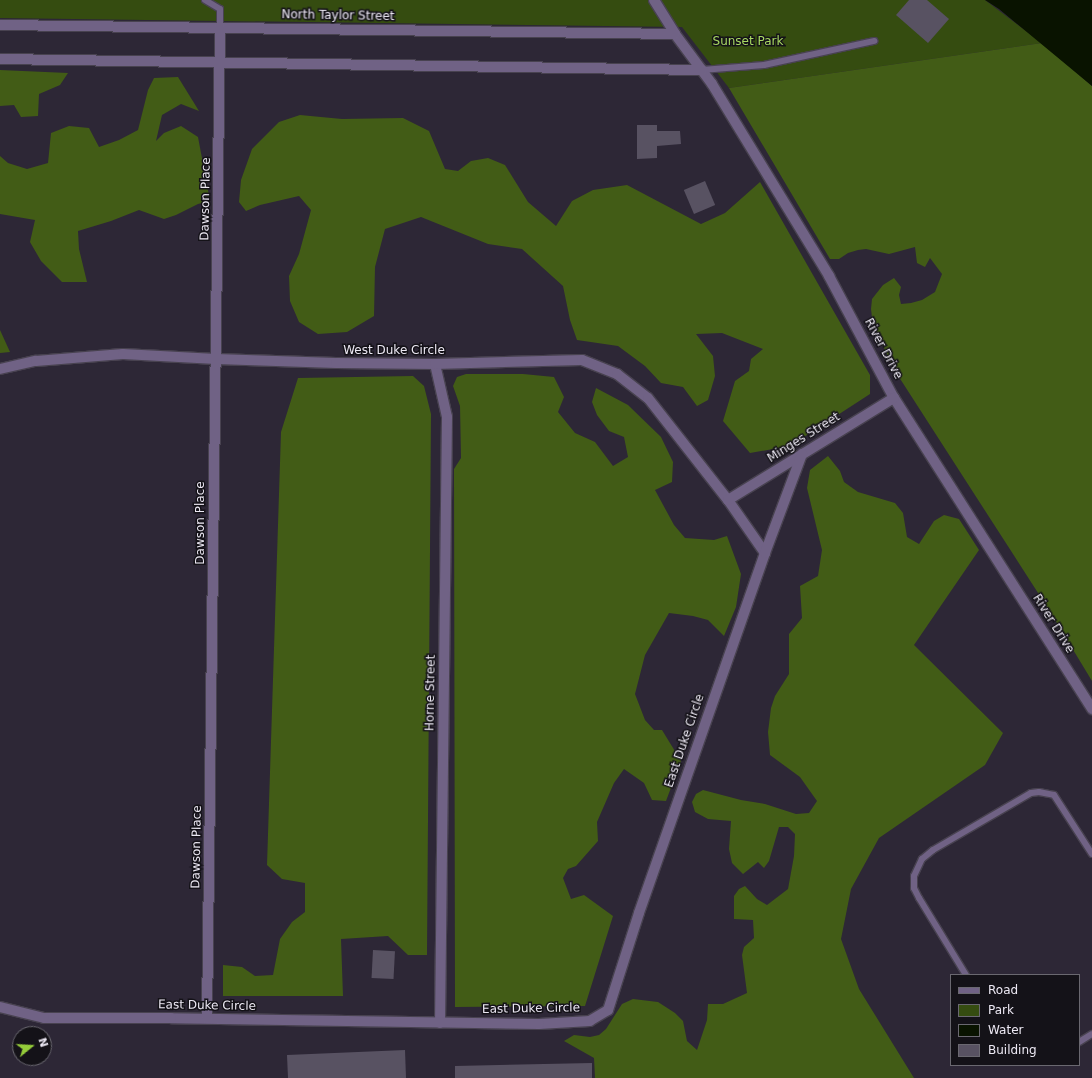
<!DOCTYPE html>
<html>
<head>
<meta charset="utf-8">
<style>
	body { margin:0 }
	#map { position:relative; width:1092px; height:1078px; overflow:hidden; background:#2d2736; font-family:"DejaVu Sans",sans-serif }
	div>[style] { position:absolute }
	.green>* { inset:0; background:#354c10 }
	.forest>* { inset:0; background:#425c16 }
	.water>* { inset:0; background:#091300 }
	.building>* { inset:0; background:#585262; transform-origin:0 0 }
	.roads { filter:drop-shadow(1px 0 #484250) drop-shadow(-1px 0 #484250) drop-shadow(0 1px #484250) drop-shadow(0 -1px #484250) }
	.lane>* { height:6px; margin:-3px; padding:0 3px; transform-origin:3px; border-radius:3px; background:#706285 }
	.street>* { height:10px; margin:-5px; padding:0 5px; transform-origin:5px; border-radius:5px; background:#706285 }
	span { translate:-50% -50%; white-space:nowrap; text-align:center; line-height:1.15; -webkit-text-stroke:3px #141218; paint-order:stroke }
	.street-label { font-size:12px; color:#ece8f3 }
	.park-label { font-size:12px; color:#a8d963 }
	.legend { position:absolute; left:950px; top:974px; width:130px; height:92px; box-sizing:border-box; background:#141218; border:1px solid #6a6870; margin:0; padding:5px 7px; list-style:none; font-size:12px; color:#ece8f3 }
	.legend li { display:flex; align-items:center; gap:8px; height:20px }
	.legend b { width:20px; border:1px solid #6a6870 }
	.north { position:absolute; left:12px; top:1026px; width:40px; height:40px; box-sizing:border-box; background:#141218; border:1px solid #6a6870; border-radius:50%; rotate:72deg; font-size:11px; font-weight:700; line-height:16px; text-align:center; color:#ece8f3 }
	.north::after { content:''; display:block; margin:auto; width:14px; height:18px; background:#95cc3a; clip-path:polygon(50% 0,100% 100%,50% 72%,0 100%) }
</style>
</head>
<body>
<div id="map">
	<div class="green">
		<i style="clip-path:polygon(0 0,985px 0,1042px 43px,729px 88px,682px 27px,0 18px)"></i>
	</div>
	<div class="forest">
		<i style="clip-path:polygon(1042px 43px,1092px 86px,1092px 681px,1049px 610px,897px 374px,873px 326px,871px 309px,872px 299px,883px 285px,894px 278px,901px 287px,899px 295px,901px 304px,911px 303px,922px 300px,935px 292px,942px 274px,930px 258px,925px 267px,917px 263px,915px 247px,889px 254px,866px 249px,858px 250px,848px 253px,839px 259px,830px 259px,729px 88px)"></i>
		<i style="clip-path:polygon(0 70px,68px 73px,60px 85px,39px 94px,38px 116px,21px 117px,14px 105px,0 106px)"></i>
		<i style="clip-path:polygon(178px 77px,199px 111px,181px 104px,162px 115px,156px 141px,164px 133px,181px 126px,198px 137px,210px 201px,198px 204px,176px 215px,164px 219px,139px 210px,111px 221px,78px 231px,79px 249px,87px 282px,62px 282px,41px 261px,30px 242px,35px 220px,0 214px,0 156px,8px 163px,27px 169px,48px 163px,51px 133px,69px 126px,89px 128px,99px 147px,119px 140px,138px 130px,148px 90px,154px 78px)"></i>
		<i style="clip-path:polygon(300px 115px,342px 119px,403px 118px,429px 131px,445px 169px,458px 171px,471px 161px,488px 158px,505px 165px,528px 202px,556px 226px,572px 201px,593px 190px,627px 185px,701px 224px,725px 213px,760px 182px,870px 375px,870px 394px,790px 446px,750px 453px,723px 421px,735px 381px,749px 371px,751px 359px,763px 349px,722px 333px,696px 334px,713px 356px,715px 376px,708px 400px,697px 406px,683px 387px,661px 383px,645px 366px,618px 346px,577px 340px,570px 320px,563px 286px,522px 249px,488px 244px,421px 217px,385px 229px,375px 267px,374px 316px,347px 332px,318px 334px,299px 322px,290px 301px,289px 276px,299px 254px,311px 210px,299px 196px,260px 205px,246px 211px,239px 202px,241px 180px,252px 149px,279px 122px)"></i>
		<i style="clip-path:polygon(0 330px,10px 352px,0 353px)"></i>
		<i style="clip-path:polygon(466px 374px,523px 374px,554px 377px,564px 397px,558px 412px,575px 433px,595px 442px,613px 466px,628px 457px,624px 437px,609px 431px,597px 415px,592px 402px,596px 388px,628px 405px,661px 437px,673px 462px,672px 482px,655px 490px,674px 525px,685px 538px,714px 540px,727px 536px,741px 574px,736px 607px,724px 636px,708px 620px,693px 616px,669px 613px,645px 655px,635px 694px,645px 720px,654px 730px,662px 730px,681px 761px,666px 801px,652px 800px,644px 783px,624px 769px,614px 783px,597px 822px,598px 841px,576px 866px,568px 869px,563px 878px,571px 899px,584px 895px,613px 916px,585px 1006px,455px 1007px,454px 469px,461px 458px,460px 406px,453px 386px,457px 377px)"></i>
		<i style="clip-path:polygon(413px 376px,424px 386px,431px 414px,427px 955px,408px 955px,388px 936px,341px 939px,343px 996px,223px 996px,223px 965px,242px 967px,255px 976px,273px 975px,280px 939px,292px 922px,305px 912px,305px 883px,282px 879px,267px 865px,281px 432px,298px 378px)"></i>
		<i style="clip-path:polygon(828px 456px,840px 471px,844px 482px,858px 492px,895px 503px,903px 513px,907px 537px,919px 544px,934px 521px,944px 515px,959px 519px,979px 550px,914px 645px,1003px 733px,985px 765px,879px 838px,851px 889px,841px 939px,859px 989px,914px 1078px,595px 1078px,594px 1058px,564px 1041px,574px 1035px,590px 1037px,599px 1035px,606px 1029px,622px 1004px,633px 999px,658px 1002px,675px 1013px,683px 1021px,687px 1041px,697px 1050px,707px 1020px,708px 1004px,723px 1004px,747px 993px,742px 955px,744px 947px,754px 938px,753px 920px,734px 919px,734px 896px,739px 889px,745px 886px,757px 899px,767px 905px,788px 889px,794px 856px,795px 834px,788px 827px,779px 827px,769px 861px,764px 868px,758px 862px,743px 874px,732px 863px,729px 849px,731px 821px,708px 819px,695px 812px,692px 802px,696px 794px,703px 790px,741px 800px,765px 804px,796px 814px,809px 813px,817px 801px,800px 777px,770px 755px,768px 732px,771px 708px,775px 696px,789px 674px,789px 634px,802px 618px,800px 586px,818px 576px,822px 550px,807px 488px,810px 470px)"></i>
	</div>
	<div class="water">
		<i style="clip-path:polygon(985px 0,1092px 0,1092px 86px,999px 9px)"></i>
	</div>
	<div class="building">
		<i style="clip-path:polygon(909px 0,927px 0,949px 19px,928px 43px,896px 15px)"></i>
		<i style="clip-path:polygon(637px 125px,657px 125px,657px 131px,680px 131px,681px 144px,657px 146px,657px 158px,637px 159px)"></i>
		<i style="left:705px;top:181px;width:26px;height:23px;rotate:67deg"></i>
		<i style="left:373px;top:950px;width:22px;height:28px;rotate:3deg"></i>
		<i style="clip-path:polygon(405px 1050px,406px 1078px,288px 1078px,287px 1055px)"></i>
		<i style="clip-path:polygon(592px 1063px,592px 1078px,455px 1078px,455px 1066px)"></i>
	</div>
	<div class="roads">
		<div class="lane">
			<i style="left:205px;top:0;width:17px;rotate:31deg"></i>
			<i style="left:220px;top:9px;width:18px;rotate:90deg"></i>
			<i style="left:702px;top:70px;width:62px;rotate:-4.6deg"></i>
			<i style="left:764px;top:65px;width:113px;rotate:-12.3deg"></i>
			<i style="left:966px;top:975px;width:90px;rotate:-121.4deg"></i>
			<i style="left:919px;top:898px;width:11px;rotate:-117deg"></i>
			<i style="left:914px;top:888px;width:12px;rotate:-90deg"></i>
			<i style="left:914px;top:876px;width:19px;rotate:-65deg"></i>
			<i style="left:922px;top:859px;width:14px;rotate:-39deg"></i>
			<i style="left:933px;top:850px;width:113px;rotate:-30.2deg"></i>
			<i style="left:1031px;top:793px;width:8px;rotate:-7deg"></i>
			<i style="left:1039px;top:792px;width:15px;rotate:11deg"></i>
			<i style="left:1054px;top:795px;width:70px;rotate:57.2deg"></i>
			<i style="left:1079px;top:1042px;width:15px;rotate:-32deg"></i>
		</div>
		<div class="street">
			<i style="left:654px;top:0;width:40px;rotate:58deg"></i>
			<i style="left:675px;top:34px;width:62px;rotate:53.5deg"></i>
			<i style="left:712px;top:84px;width:225px;rotate:58.6deg"></i>
			<i style="left:829px;top:276px;width:138px;rotate:62deg"></i>
			<i style="left:894px;top:398px;width:369px;rotate:57.5deg"></i>
			<i style="left:0;top:25px;width:675px;rotate:0.76deg"></i>
			<i style="left:0;top:59px;width:702px;rotate:0.9deg"></i>
			<i style="left:435px;top:364px;width:54px;rotate:77.2deg"></i>
			<i style="left:447px;top:417px;width:606px;rotate:90.66deg"></i>
			<i style="left:0;top:369px;width:37px;rotate:-13deg"></i>
			<i style="left:36px;top:361px;width:87px;rotate:-4.6deg"></i>
			<i style="left:123px;top:354px;width:93px;rotate:3.1deg"></i>
			<i style="left:216px;top:359px;width:120px;rotate:1.9deg"></i>
			<i style="left:336px;top:363px;width:99px;rotate:0.6deg"></i>
			<i style="left:435px;top:364px;width:147px;rotate:-1.6deg"></i>
			<i style="left:582px;top:360px;width:38px;rotate:22deg"></i>
			<i style="left:617px;top:374px;width:39px;rotate:38deg"></i>
			<i style="left:648px;top:398px;width:130px;rotate:51.9deg"></i>
			<i style="left:728px;top:500px;width:65px;rotate:55.1deg"></i>
			<i style="left:765px;top:553px;width:381px;rotate:109.3deg"></i>
			<i style="left:639px;top:913px;width:102px;rotate:107.7deg"></i>
			<i style="left:608px;top:1010px;width:21px;rotate:149deg"></i>
			<i style="left:590px;top:1021px;width:51px;rotate:176.6deg"></i>
			<i style="left:539px;top:1024px;width:368px;rotate:-179.1deg"></i>
			<i style="left:171px;top:1018px;width:127px;rotate:180deg"></i>
			<i style="left:44px;top:1018px;width:45px;rotate:-166deg"></i>
			<i style="left:728px;top:500px;width:195px;rotate:-31.6deg"></i>
			<i style="left:765px;top:553px;width:106px;rotate:-69.5deg"></i>
			<i style="left:207px;top:1018px;width:991px;rotate:-89.25deg"></i>
		</div>
	</div>
	<div class="street-label">
		<span style="left:338px;top:16px;rotate:1deg">North Taylor Street</span>
		<span style="left:206px;top:199px;rotate:-89deg">Dawson Place</span>
		<span style="left:883px;top:349px;rotate:62deg">River Drive</span>
		<span style="left:394px;top:351px">West Duke Circle</span>
		<span style="left:804px;top:438px;rotate:-32deg">Minges Street</span>
		<span style="left:201px;top:523px;rotate:-90deg">Dawson Place</span>
		<span style="left:1053px;top:624px;rotate:58deg">River Drive</span>
		<span style="left:431px;top:693px;rotate:-89deg">Horne Street</span>
		<span style="left:685px;top:741px;rotate:-71deg">East Duke Circle</span>
		<span style="left:197px;top:847px;rotate:-89deg">Dawson Place</span>
		<span style="left:207px;top:1006px;rotate:1deg">East Duke Circle</span>
		<span style="left:531px;top:1009px;rotate:-1deg">East Duke Circle</span>
	</div>
	<div class="park-label">
		<span style="left:748px;top:42px">Sunset Park</span>
	</div>
	<ul class="legend">
	<li><b style="height:5px;background:#706285"></b>Road</li>
	<li><b style="height:11px;background:#354c10"></b>Park</li>
	<li><b style="height:11px;background:#091300"></b>Water</li>
	<li><b style="height:11px;background:#585262"></b>Building</li>
	</ul>
	<div class="north">N</div>
</div>
</body>
</html>
